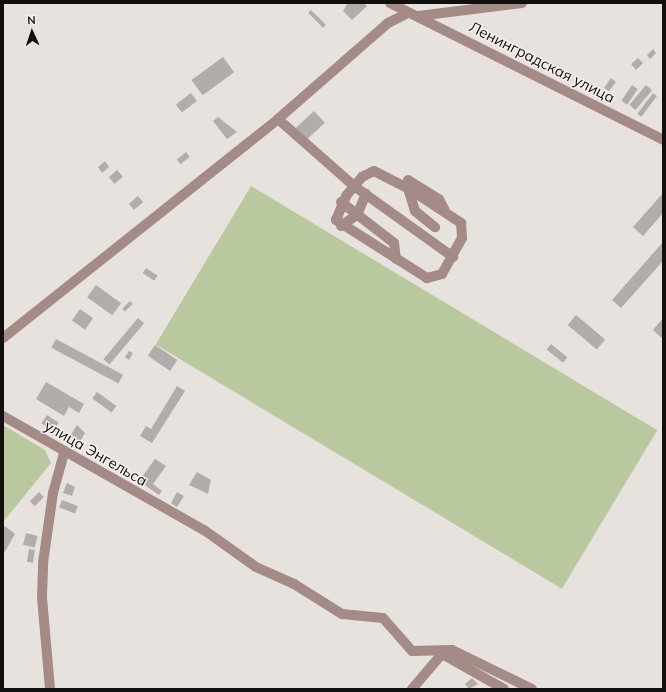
<!DOCTYPE html>
<html>
<head>
<meta charset="utf-8">
<style>
	body { margin:0 }
	#map { position:relative; width:666px; height:692px; overflow:hidden; background:#e8e2df; font-family:Mulish,sans-serif }
	div>[style] { position:absolute }
	.green>* { inset:0; background:#b9c89e; transform-origin:0 0 }
	.building>* { inset:0; background:#b2acab; transform-origin:0 0 }
	.minor>* { height:10px; margin:-5px; padding:0 5px; transform-origin:5px; border-radius:5px; background:#a58b87 }
	span { translate:-50% -50%; white-space:nowrap; text-align:center; line-height:1.15; -webkit-text-stroke:3px #f5f0ed; paint-order:stroke }
	.street-label { font-size:15px; color:#12100f }
	.frame { position:absolute; inset:0; border:4px solid #12100f; pointer-events:none }
	.north { position:absolute; left:12px; top:12px; width:40px; height:40px; -webkit-text-stroke:3px #f5f0ed; paint-order:stroke; rotate:357deg; font-size:11px; font-weight:700; line-height:16px; text-align:center; color:#12100f }
	.north::after { content:''; display:block; margin:auto; width:14px; height:18px; background:#12100f; clip-path:polygon(50% 0,100% 100%,50% 72%,0 100%) }
</style>
</head>
<body>
<div id="map">
	<div class="green">
		<i style="left:251px;top:186px;width:474px;height:185px;rotate:31deg"></i>
		<i style="clip-path:polygon(3px 425px,45px 450px,51px 463px,3px 522px)"></i>
	</div>
	<div class="building">
		<i style="clip-path:polygon(348px 3px,364px 3px,367px 6px,352px 20px,343px 11px)"></i>
		<i style="left:311px;top:10px;width:21px;height:4px;rotate:45deg"></i>
		<i style="clip-path:polygon(653px 49px,656px 53px,650px 59px,647px 55px)"></i>
		<i style="left:223px;top:57px;width:19px;height:39px;rotate:54deg"></i>
		<i style="clip-path:polygon(638px 58px,643px 63px,636px 70px,631px 64px)"></i>
		<i style="clip-path:polygon(611px 78px,616px 82px,609px 91px,604px 88px)"></i>
		<i style="left:632px;top:85px;width:7px;height:19px;rotate:34deg"></i>
		<i style="left:646px;top:85px;width:8px;height:26px;rotate:40deg"></i>
		<i style="left:191px;top:93px;width:10px;height:19px;rotate:53deg"></i>
		<i style="left:653px;top:93px;width:5px;height:26px;rotate:37deg"></i>
		<i style="left:314px;top:111px;width:16px;height:25px;rotate:47deg"></i>
		<i style="clip-path:polygon(218px 117px,237px 132px,227px 139px,213px 121px)"></i>
		<i style="left:186px;top:152px;width:6px;height:12px;rotate:51deg"></i>
		<i style="clip-path:polygon(105px 161px,109px 167px,102px 173px,98px 167px)"></i>
		<i style="left:117px;top:170px;width:9px;height:11px;rotate:49deg"></i>
		<i style="clip-path:polygon(663px 193px,663px 213px,643px 236px,633px 227px)"></i>
		<i style="left:138px;top:196px;width:8px;height:12px;rotate:50deg"></i>
		<i style="clip-path:polygon(663px 242px,663px 261px,621px 308px,612px 300px)"></i>
		<i style="left:146px;top:268px;width:14px;height:6px;rotate:34deg"></i>
		<i style="left:96px;top:285px;width:31px;height:15px;rotate:36deg"></i>
		<i style="left:130px;top:301px;width:4px;height:11px;rotate:45deg"></i>
		<i style="left:80px;top:309px;width:16px;height:14px;rotate:35deg"></i>
		<i style="left:576px;top:315px;width:38px;height:13px;rotate:40deg"></i>
		<i style="left:138px;top:318px;width:8px;height:54px;rotate:40deg"></i>
		<i style="clip-path:polygon(663px 318px,663px 339px,653px 330px)"></i>
		<i style="left:56px;top:339px;width:76px;height:10px;rotate:28deg"></i>
		<i style="left:551px;top:344px;width:21px;height:7px;rotate:39deg"></i>
		<i style="left:155px;top:345px;width:27px;height:13px;rotate:34deg"></i>
		<i style="clip-path:polygon(129px 351px,133px 353px,129px 360px,125px 357px)"></i>
		<i style="clip-path:polygon(46px 382px,84px 404px,79px 413px,69px 407px,64px 416px,36px 399px)"></i>
		<i style="clip-path:polygon(177px 386px,185px 391px,152px 443px,140px 436px,146px 426px,151px 429px)"></i>
		<i style="left:97px;top:392px;width:24px;height:8px;rotate:36deg"></i>
		<i style="left:47px;top:415px;width:14px;height:10px;rotate:34deg"></i>
		<i style="clip-path:polygon(77px 425px,85px 433px,80px 442px,70px 436px)"></i>
		<i style="clip-path:polygon(155px 459px,166px 466px,153px 484px,162px 491px,159px 495px,139px 481px)"></i>
		<i style="clip-path:polygon(197px 472px,211px 480px,208px 494px,189px 485px)"></i>
		<i style="clip-path:polygon(67px 483px,75px 487px,72px 496px,63px 493px)"></i>
		<i style="left:39px;top:492px;width:7px;height:13px;rotate:45deg"></i>
		<i style="clip-path:polygon(177px 492px,184px 496px,177px 507px,171px 503px)"></i>
		<i style="left:62px;top:500px;width:17px;height:8px;rotate:21deg"></i>
		<i style="clip-path:polygon(5px 526px,15px 534px,3px 555px,3px 529px)"></i>
		<i style="left:26px;top:533px;width:12px;height:12px;rotate:14deg"></i>
		<i style="left:29px;top:549px;width:6px;height:13px;rotate:9deg"></i>
		<i style="clip-path:polygon(472px 678px,478px 684px,469px 689px,465px 684px)"></i>
	</div>
	<div class="minor">
		<i style="left:390px;top:3px;width:305px;rotate:26.6deg"></i>
		<i style="left:418px;top:16px;width:105px;rotate:-7.1deg"></i>
		<i style="left:278px;top:119px;width:101px;rotate:41.4deg"></i>
		<i style="left:354px;top:186px;width:122px;rotate:35.6deg"></i>
		<i style="left:374px;top:171px;width:38px;rotate:27deg"></i>
		<i style="left:408px;top:188px;width:64px;rotate:33.4deg"></i>
		<i style="left:461px;top:223px;width:15px;rotate:86deg"></i>
		<i style="left:462px;top:238px;width:41px;rotate:119.1deg"></i>
		<i style="left:442px;top:274px;width:16px;rotate:165deg"></i>
		<i style="left:427px;top:278px;width:108px;rotate:-147.5deg"></i>
		<i style="left:336px;top:220px;width:26px;rotate:-67deg"></i>
		<i style="left:346px;top:196px;width:25px;rotate:-50deg"></i>
		<i style="left:362px;top:177px;width:13px;rotate:-27deg"></i>
		<i style="left:408px;top:180px;width:36px;rotate:32deg"></i>
		<i style="left:439px;top:199px;width:13px;rotate:63deg"></i>
		<i style="left:408px;top:188px;width:24px;rotate:73deg"></i>
		<i style="left:415px;top:211px;width:26px;rotate:39deg"></i>
		<i style="left:341px;top:202px;width:67px;rotate:37.7deg"></i>
		<i style="left:394px;top:243px;width:16px;rotate:83deg"></i>
		<i style="left:341px;top:226px;width:19px;rotate:-35deg"></i>
		<i style="left:357px;top:215px;width:23px;rotate:-67deg"></i>
		<i style="left:3px;top:338px;width:352px;rotate:-38.5deg"></i>
		<i style="left:278px;top:119px;width:146px;rotate:-41.1deg"></i>
		<i style="left:388px;top:23px;width:20px;rotate:-27deg"></i>
		<i style="left:3px;top:416px;width:231px;rotate:29.6deg"></i>
		<i style="left:204px;top:530px;width:64px;rotate:35.4deg"></i>
		<i style="left:256px;top:567px;width:42px;rotate:24.1deg"></i>
		<i style="left:294px;top:584px;width:57px;rotate:32deg"></i>
		<i style="left:342px;top:614px;width:41px;rotate:5.6deg"></i>
		<i style="left:383px;top:618px;width:44px;rotate:48.7deg"></i>
		<i style="left:412px;top:651px;width:40px;rotate:-1.4deg"></i>
		<i style="left:452px;top:650px;width:89px;rotate:26deg"></i>
		<i style="left:50px;top:689px;width:92px;rotate:-95deg"></i>
		<i style="left:42px;top:597px;width:34px;rotate:-88deg"></i>
		<i style="left:43px;top:563px;width:71px;rotate:-81.9deg"></i>
		<i style="left:53px;top:493px;width:41px;rotate:-74.6deg"></i>
		<i style="left:412px;top:689px;width:46px;rotate:-49.4deg"></i>
		<i style="left:442px;top:654px;width:71px;rotate:29.4deg"></i>
	</div>
	<div class="street-label">
		<span style="left:542px;top:62px;rotate:27deg">Ленинградская улица</span>
		<span style="left:96px;top:453px;rotate:30deg">улица Энгельса</span>
	</div>
	<div class="frame"></div>
	<div class="north">N</div>
</div>
</body>
</html>
